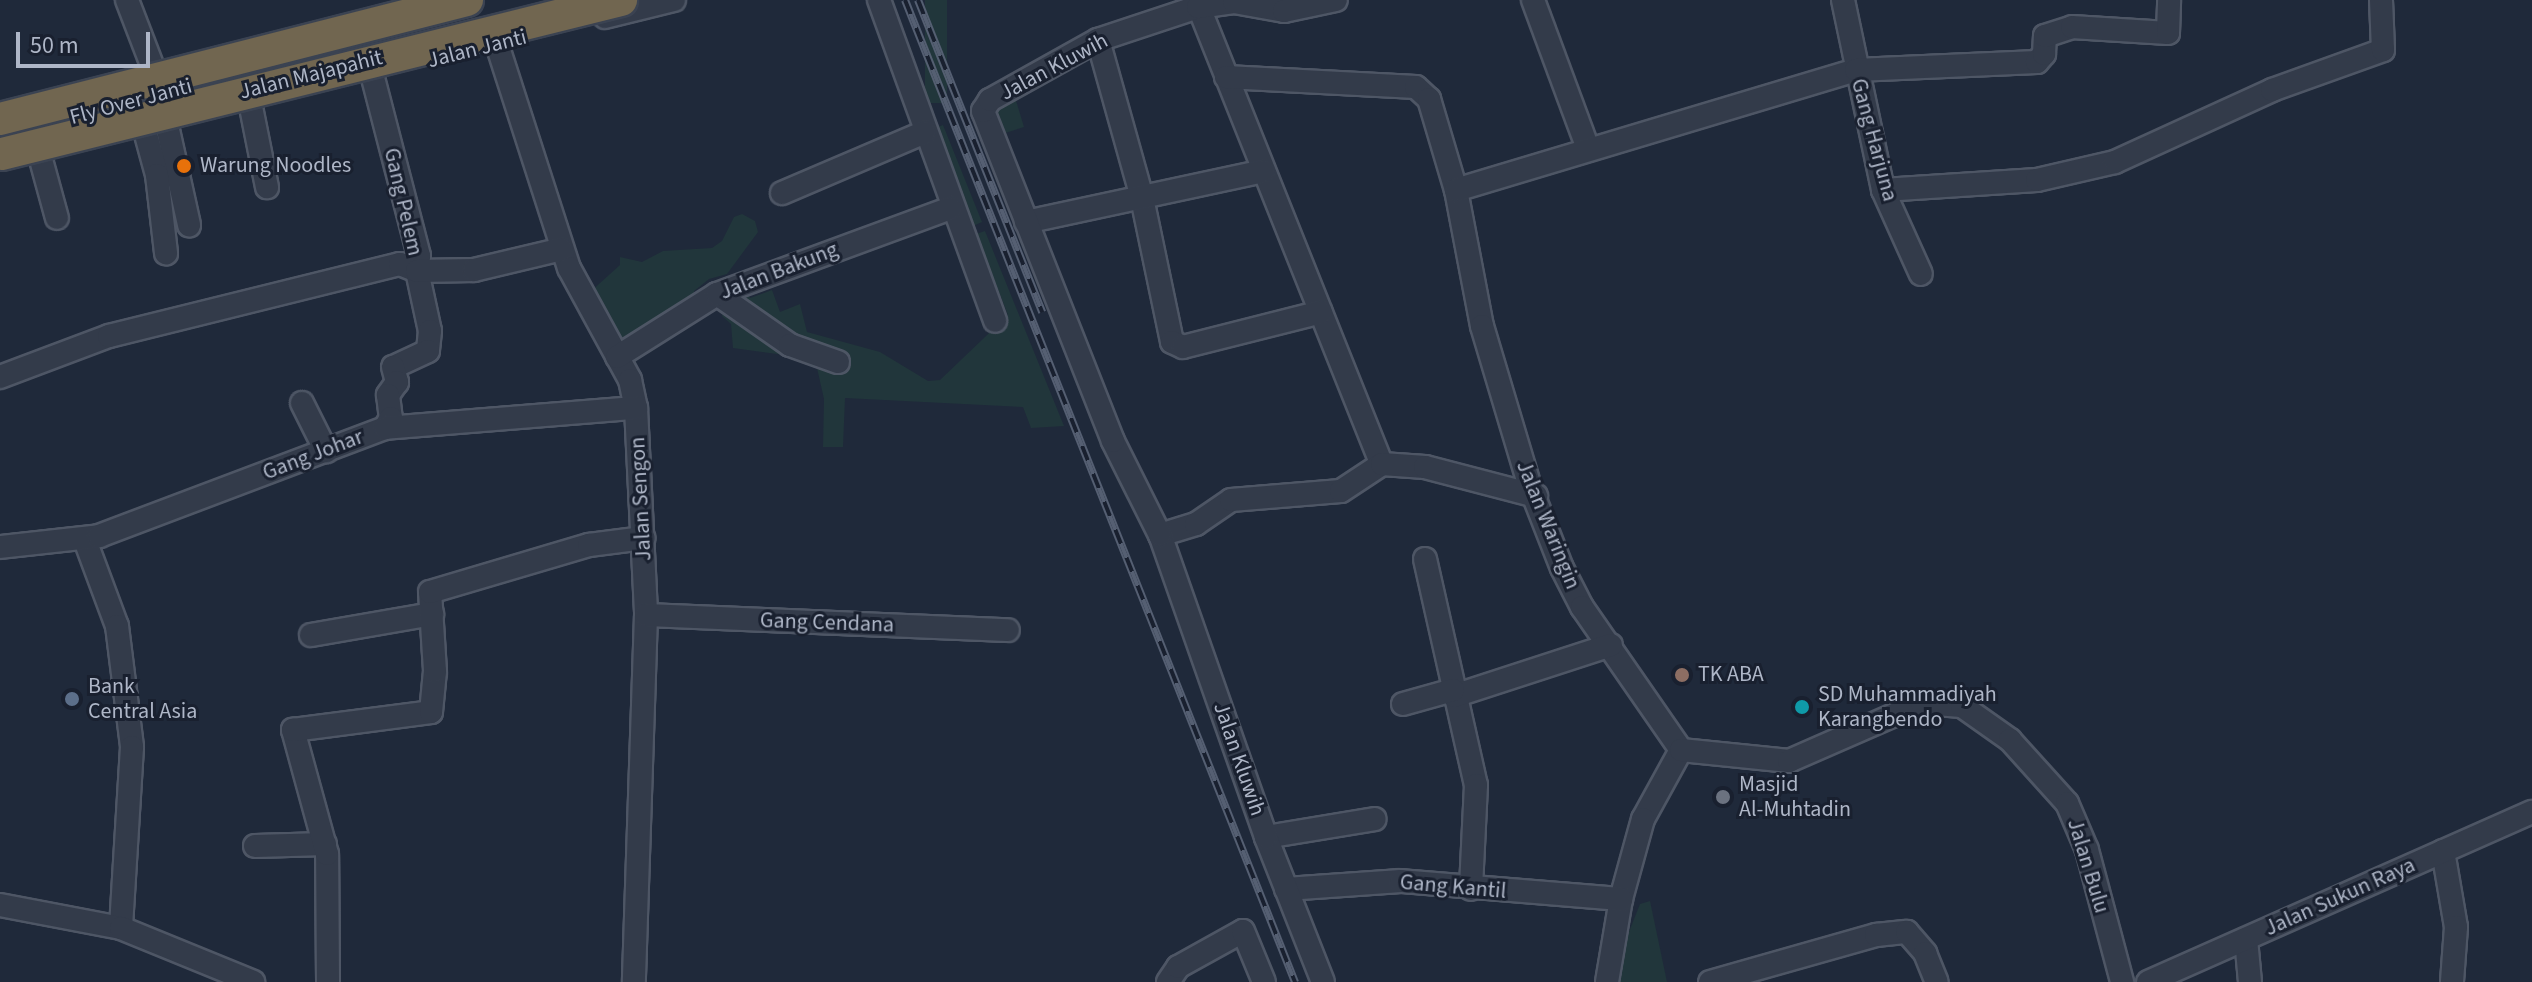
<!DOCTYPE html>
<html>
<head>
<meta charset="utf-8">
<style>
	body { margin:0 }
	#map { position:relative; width:2532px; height:982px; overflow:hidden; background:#1f293a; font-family:"Source Sans 3",sans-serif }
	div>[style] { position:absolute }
	.green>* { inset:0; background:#21363b; transform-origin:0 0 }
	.roads { filter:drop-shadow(2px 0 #4e5665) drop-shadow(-2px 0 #4e5665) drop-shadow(0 2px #4e5665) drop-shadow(0 -2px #4e5665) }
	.minor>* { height:22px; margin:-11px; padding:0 11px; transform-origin:11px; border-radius:11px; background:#333b4a }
	.rail>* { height:8px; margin-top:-4px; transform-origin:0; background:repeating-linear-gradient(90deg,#19202f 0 15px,#555f72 0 30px); box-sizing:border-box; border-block:2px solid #555f72 }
	.bridges { filter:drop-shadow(2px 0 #3b4352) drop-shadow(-2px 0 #3b4352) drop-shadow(0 2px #3b4352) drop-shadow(0 -2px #3b4352) }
	.highway-bridge>* { height:32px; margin:-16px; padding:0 16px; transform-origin:16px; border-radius:16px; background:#716650 }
	.dots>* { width:22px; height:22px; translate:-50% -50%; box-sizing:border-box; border:4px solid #19202f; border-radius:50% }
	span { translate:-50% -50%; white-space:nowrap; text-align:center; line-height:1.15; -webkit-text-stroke:6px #19202f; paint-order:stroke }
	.street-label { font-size:22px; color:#aeb6c7 }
	.poi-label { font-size:22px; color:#aeb6c7 }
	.left { translate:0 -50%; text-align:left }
	.scale { position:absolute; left:16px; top:32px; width:134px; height:36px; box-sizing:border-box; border:4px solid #aeb6c7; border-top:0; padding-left:10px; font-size:24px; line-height:28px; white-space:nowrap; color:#aeb6c7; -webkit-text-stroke:6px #19202f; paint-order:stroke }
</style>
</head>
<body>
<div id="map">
	<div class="green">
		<i style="left:925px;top:0;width:22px;height:103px"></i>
		<i style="clip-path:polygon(1014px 94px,1024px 127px,999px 135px,989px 108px)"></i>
		<i style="clip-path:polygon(943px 125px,982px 222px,966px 229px,958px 211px,968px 207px,958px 182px,948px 185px,928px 131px)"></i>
		<i style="clip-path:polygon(742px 214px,755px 221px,758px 232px,727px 274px,709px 279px,694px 291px,694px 299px,619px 349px,589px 293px,620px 265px,620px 257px,642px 262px,663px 251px,712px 248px,722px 241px,734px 217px)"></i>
		<i style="clip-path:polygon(985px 231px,1064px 426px,1031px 428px,1023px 407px,845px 398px,843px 447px,823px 447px,824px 399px,815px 359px,733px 348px,731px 324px,722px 316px,730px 293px,745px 288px,750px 298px,772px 290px,780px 312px,800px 304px,807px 332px,880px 352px,928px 381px,940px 380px,1008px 315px,976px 234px)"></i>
		<i style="clip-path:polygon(1650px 901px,1667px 982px,1618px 982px,1625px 942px,1640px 904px)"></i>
	</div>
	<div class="roads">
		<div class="minor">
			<i style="left:127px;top:0;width:70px;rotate:69deg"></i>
			<i style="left:879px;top:0;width:341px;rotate:70.1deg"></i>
			<i style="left:1196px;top:0;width:500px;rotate:68.2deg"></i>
			<i style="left:1533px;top:0;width:159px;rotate:69.7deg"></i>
			<i style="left:1843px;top:0;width:194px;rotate:78.1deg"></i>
			<i style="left:1883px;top:190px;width:92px;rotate:65.7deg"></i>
			<i style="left:605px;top:17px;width:71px;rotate:-13.8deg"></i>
			<i style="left:1098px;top:40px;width:164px;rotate:74.4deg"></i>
			<i style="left:1142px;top:198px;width:147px;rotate:78.2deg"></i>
			<i style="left:1172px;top:342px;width:12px;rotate:24deg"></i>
			<i style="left:1183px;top:347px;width:142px;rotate:-14.2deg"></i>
			<i style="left:497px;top:44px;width:235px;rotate:72.2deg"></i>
			<i style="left:569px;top:268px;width:128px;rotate:61.4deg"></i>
			<i style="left:630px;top:380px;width:29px;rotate:78deg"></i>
			<i style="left:636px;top:408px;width:207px;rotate:87.2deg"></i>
			<i style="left:646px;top:615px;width:367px;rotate:91.9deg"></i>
			<i style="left:372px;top:74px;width:188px;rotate:75.5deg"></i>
			<i style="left:419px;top:256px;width:15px;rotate:98deg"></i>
			<i style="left:417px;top:271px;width:61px;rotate:77.8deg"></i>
			<i style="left:430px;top:331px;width:20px;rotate:96deg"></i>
			<i style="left:428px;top:351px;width:38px;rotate:155deg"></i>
			<i style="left:393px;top:367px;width:16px;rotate:75deg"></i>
			<i style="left:397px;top:382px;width:16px;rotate:125deg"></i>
			<i style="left:388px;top:395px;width:23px;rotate:83deg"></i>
			<i style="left:391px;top:418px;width:12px;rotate:121deg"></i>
			<i style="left:1226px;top:77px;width:190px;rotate:3deg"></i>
			<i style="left:1416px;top:87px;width:18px;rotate:43deg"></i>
			<i style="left:1429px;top:99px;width:95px;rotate:73.5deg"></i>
			<i style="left:1456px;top:190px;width:138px;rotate:79.2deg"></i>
			<i style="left:1482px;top:326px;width:165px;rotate:73.4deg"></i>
			<i style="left:1529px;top:484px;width:90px;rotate:68.6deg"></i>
			<i style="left:1562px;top:568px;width:44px;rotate:62.9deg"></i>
			<i style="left:1582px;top:607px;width:174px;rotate:55.3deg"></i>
			<i style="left:1681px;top:750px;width:79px;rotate:118.8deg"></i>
			<i style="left:1643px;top:819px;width:83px;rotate:105.4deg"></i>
			<i style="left:1621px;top:899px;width:84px;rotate:99.6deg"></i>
			<i style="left:250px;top:102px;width:87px;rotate:78.7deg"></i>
			<i style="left:166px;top:121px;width:107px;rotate:77.5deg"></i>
			<i style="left:144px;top:127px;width:50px;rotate:74.8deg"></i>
			<i style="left:157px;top:175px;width:79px;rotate:83.4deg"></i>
			<i style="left:40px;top:156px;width:64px;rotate:74.7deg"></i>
			<i style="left:1456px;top:190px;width:418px;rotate:-16.7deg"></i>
			<i style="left:1856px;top:70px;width:181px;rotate:-2.5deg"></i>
			<i style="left:2037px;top:62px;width:11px;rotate:-49deg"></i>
			<i style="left:2044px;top:54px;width:18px;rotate:-87deg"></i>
			<i style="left:2045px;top:36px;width:28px;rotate:-18deg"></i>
			<i style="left:2072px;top:27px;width:96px;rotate:3.6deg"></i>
			<i style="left:2168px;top:33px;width:33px;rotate:-88deg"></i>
			<i style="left:1883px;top:190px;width:154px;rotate:-3.7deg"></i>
			<i style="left:2037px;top:180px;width:80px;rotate:-13deg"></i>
			<i style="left:2115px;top:162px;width:173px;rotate:-24.6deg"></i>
			<i style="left:2272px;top:90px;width:118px;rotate:-19.8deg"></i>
			<i style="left:2383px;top:50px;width:50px;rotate:-92.3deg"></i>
			<i style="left:782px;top:193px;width:155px;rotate:-23.1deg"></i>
			<i style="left:1026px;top:222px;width:243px;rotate:-12.1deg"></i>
			<i style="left:717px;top:294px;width:89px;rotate:34.9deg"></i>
			<i style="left:790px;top:345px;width:51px;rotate:19.5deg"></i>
			<i style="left:617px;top:357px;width:118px;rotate:-32.2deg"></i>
			<i style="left:717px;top:294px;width:249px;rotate:-20.2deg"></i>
			<i style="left:0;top:377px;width:116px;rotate:-20.6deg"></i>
			<i style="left:109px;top:336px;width:300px;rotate:-13.9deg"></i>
			<i style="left:400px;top:264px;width:18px;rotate:22deg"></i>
			<i style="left:417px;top:271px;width:57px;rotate:-1deg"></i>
			<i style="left:474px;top:270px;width:90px;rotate:-13.4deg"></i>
			<i style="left:302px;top:403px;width:54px;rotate:63.4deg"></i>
			<i style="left:1160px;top:535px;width:38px;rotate:-17deg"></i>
			<i style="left:1196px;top:524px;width:42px;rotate:-34.4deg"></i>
			<i style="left:1231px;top:500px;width:110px;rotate:-4.7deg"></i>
			<i style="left:1341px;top:491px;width:49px;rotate:-33.4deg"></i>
			<i style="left:1382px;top:464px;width:43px;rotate:4deg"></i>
			<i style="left:1425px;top:467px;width:115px;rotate:14.6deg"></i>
			<i style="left:85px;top:540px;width:92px;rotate:69.6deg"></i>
			<i style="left:117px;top:626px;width:122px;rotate:82.9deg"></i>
			<i style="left:132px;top:747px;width:181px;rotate:93.5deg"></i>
			<i style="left:0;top:547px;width:100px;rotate:-6.3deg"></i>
			<i style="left:99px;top:536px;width:306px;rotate:-20.7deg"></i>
			<i style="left:385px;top:428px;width:252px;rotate:-4.6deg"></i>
			<i style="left:1425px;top:559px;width:232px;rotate:77.3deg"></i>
			<i style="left:1476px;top:785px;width:104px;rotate:92.8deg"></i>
			<i style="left:646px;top:615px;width:362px;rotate:2.4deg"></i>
			<i style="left:311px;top:635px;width:123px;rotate:-9.8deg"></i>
			<i style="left:1454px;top:696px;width:165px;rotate:-18deg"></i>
			<i style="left:1403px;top:704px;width:52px;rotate:-15.6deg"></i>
			<i style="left:1681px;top:750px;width:109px;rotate:5.8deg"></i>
			<i style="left:1789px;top:761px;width:145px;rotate:-23.6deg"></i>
			<i style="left:1922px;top:703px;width:40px;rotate:4.3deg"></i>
			<i style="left:1962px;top:706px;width:59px;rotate:35.3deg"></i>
			<i style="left:2010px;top:740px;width:85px;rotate:47.9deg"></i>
			<i style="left:2067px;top:803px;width:51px;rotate:66.9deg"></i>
			<i style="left:2087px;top:850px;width:137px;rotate:75.1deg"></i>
			<i style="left:1266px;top:837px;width:110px;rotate:-9.4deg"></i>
			<i style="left:255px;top:846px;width:70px;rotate:-1.6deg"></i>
			<i style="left:2443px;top:851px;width:77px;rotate:80.3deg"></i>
			<i style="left:2456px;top:927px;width:55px;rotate:94.2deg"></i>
			<i style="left:1286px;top:889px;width:115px;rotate:-4deg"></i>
			<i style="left:1401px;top:881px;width:221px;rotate:4.7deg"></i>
			<i style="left:0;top:905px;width:123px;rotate:10.8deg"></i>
			<i style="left:121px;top:928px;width:143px;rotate:22.2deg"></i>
			<i style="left:2246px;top:939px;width:43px;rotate:84.7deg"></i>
			<i style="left:328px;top:982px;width:128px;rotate:-90.4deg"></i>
			<i style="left:327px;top:854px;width:129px;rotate:-105.3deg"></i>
			<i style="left:293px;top:730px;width:139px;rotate:-7.4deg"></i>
			<i style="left:431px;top:712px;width:41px;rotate:-84.4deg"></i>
			<i style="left:435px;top:671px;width:79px;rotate:-93.6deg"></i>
			<i style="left:430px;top:592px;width:166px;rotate:-16.5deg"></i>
			<i style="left:589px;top:545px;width:55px;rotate:-7.3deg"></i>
			<i style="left:1168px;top:982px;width:18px;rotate:-56deg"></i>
			<i style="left:1178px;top:967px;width:74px;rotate:-29deg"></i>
			<i style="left:1243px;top:931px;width:55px;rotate:67.6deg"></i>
			<i style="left:1323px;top:982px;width:156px;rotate:-111.5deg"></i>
			<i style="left:1266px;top:837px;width:320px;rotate:-109.3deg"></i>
			<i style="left:1160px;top:535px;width:105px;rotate:-116.6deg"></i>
			<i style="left:1113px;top:441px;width:355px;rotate:-111.5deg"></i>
			<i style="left:983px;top:111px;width:13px;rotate:-58deg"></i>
			<i style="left:990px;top:100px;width:124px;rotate:-29.1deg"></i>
			<i style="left:1098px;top:40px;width:105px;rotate:-18.3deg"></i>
			<i style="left:1198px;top:7px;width:36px;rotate:-8deg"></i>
			<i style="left:1234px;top:2px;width:51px;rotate:10.2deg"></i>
			<i style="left:1284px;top:11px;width:53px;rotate:-11.9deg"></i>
			<i style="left:1710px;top:982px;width:173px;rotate:-15.8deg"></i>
			<i style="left:1876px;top:935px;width:31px;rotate:-6deg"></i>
			<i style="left:1907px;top:932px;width:28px;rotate:49deg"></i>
			<i style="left:1925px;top:953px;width:31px;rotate:68deg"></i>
			<i style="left:2148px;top:982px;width:420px;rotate:-23.9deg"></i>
		</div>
	</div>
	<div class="rail">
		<i style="left:905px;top:0;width:1057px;rotate:68.34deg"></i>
		<i style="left:918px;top:0;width:336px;rotate:68.3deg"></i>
	</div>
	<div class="bridges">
		<div class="highway-bridge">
			<i style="left:0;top:119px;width:482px;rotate:-14.3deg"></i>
			<i style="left:2px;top:154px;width:638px;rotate:-13.97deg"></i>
		</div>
	</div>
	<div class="dots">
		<i style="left:184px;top:166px;background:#e8710a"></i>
		<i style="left:1682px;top:675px;background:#8d6e63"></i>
		<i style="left:72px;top:699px;background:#5c6f8a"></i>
		<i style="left:1802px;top:707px;background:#0f9aa8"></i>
		<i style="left:1723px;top:797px;background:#6b7280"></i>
	</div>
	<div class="street-label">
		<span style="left:477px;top:49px;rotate:-14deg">Jalan Janti</span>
		<span style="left:1054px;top:67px;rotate:-28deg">Jalan Kluwih</span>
		<span style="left:311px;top:75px;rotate:-14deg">Jalan Majapahit</span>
		<span style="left:131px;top:102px;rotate:-15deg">Fly Over Janti</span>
		<span style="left:1874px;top:140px;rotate:75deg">Gang Harjuna</span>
		<span style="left:403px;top:202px;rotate:77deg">Gang Pelem</span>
		<span style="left:779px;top:271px;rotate:-21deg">Jalan Bakung</span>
		<span style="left:313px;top:455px;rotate:-21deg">Gang Johar</span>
		<span style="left:641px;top:499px;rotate:-93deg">Jalan Sengon</span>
		<span style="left:1548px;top:525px;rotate:68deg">Jalan Waringin</span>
		<span style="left:827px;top:623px;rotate:2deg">Gang Cendana</span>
		<span style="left:1239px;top:759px;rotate:71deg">Jalan Kluwih</span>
		<span style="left:2088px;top:866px;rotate:73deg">Jalan Bulu</span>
		<span style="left:1453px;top:887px;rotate:5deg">Gang Kantil</span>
		<span style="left:2340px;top:897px;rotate:-24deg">Jalan Sukun Raya</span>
	</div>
	<div class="poi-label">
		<span class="left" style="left:200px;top:166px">Warung Noodles</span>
		<span class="left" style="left:1698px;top:675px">TK ABA</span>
		<span class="left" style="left:88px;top:699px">Bank<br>Central Asia</span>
		<span class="left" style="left:1818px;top:707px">SD Muhammadiyah<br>Karangbendo</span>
		<span class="left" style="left:1739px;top:797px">Masjid<br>Al-Muhtadin</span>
	</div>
	<div class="scale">50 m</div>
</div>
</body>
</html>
